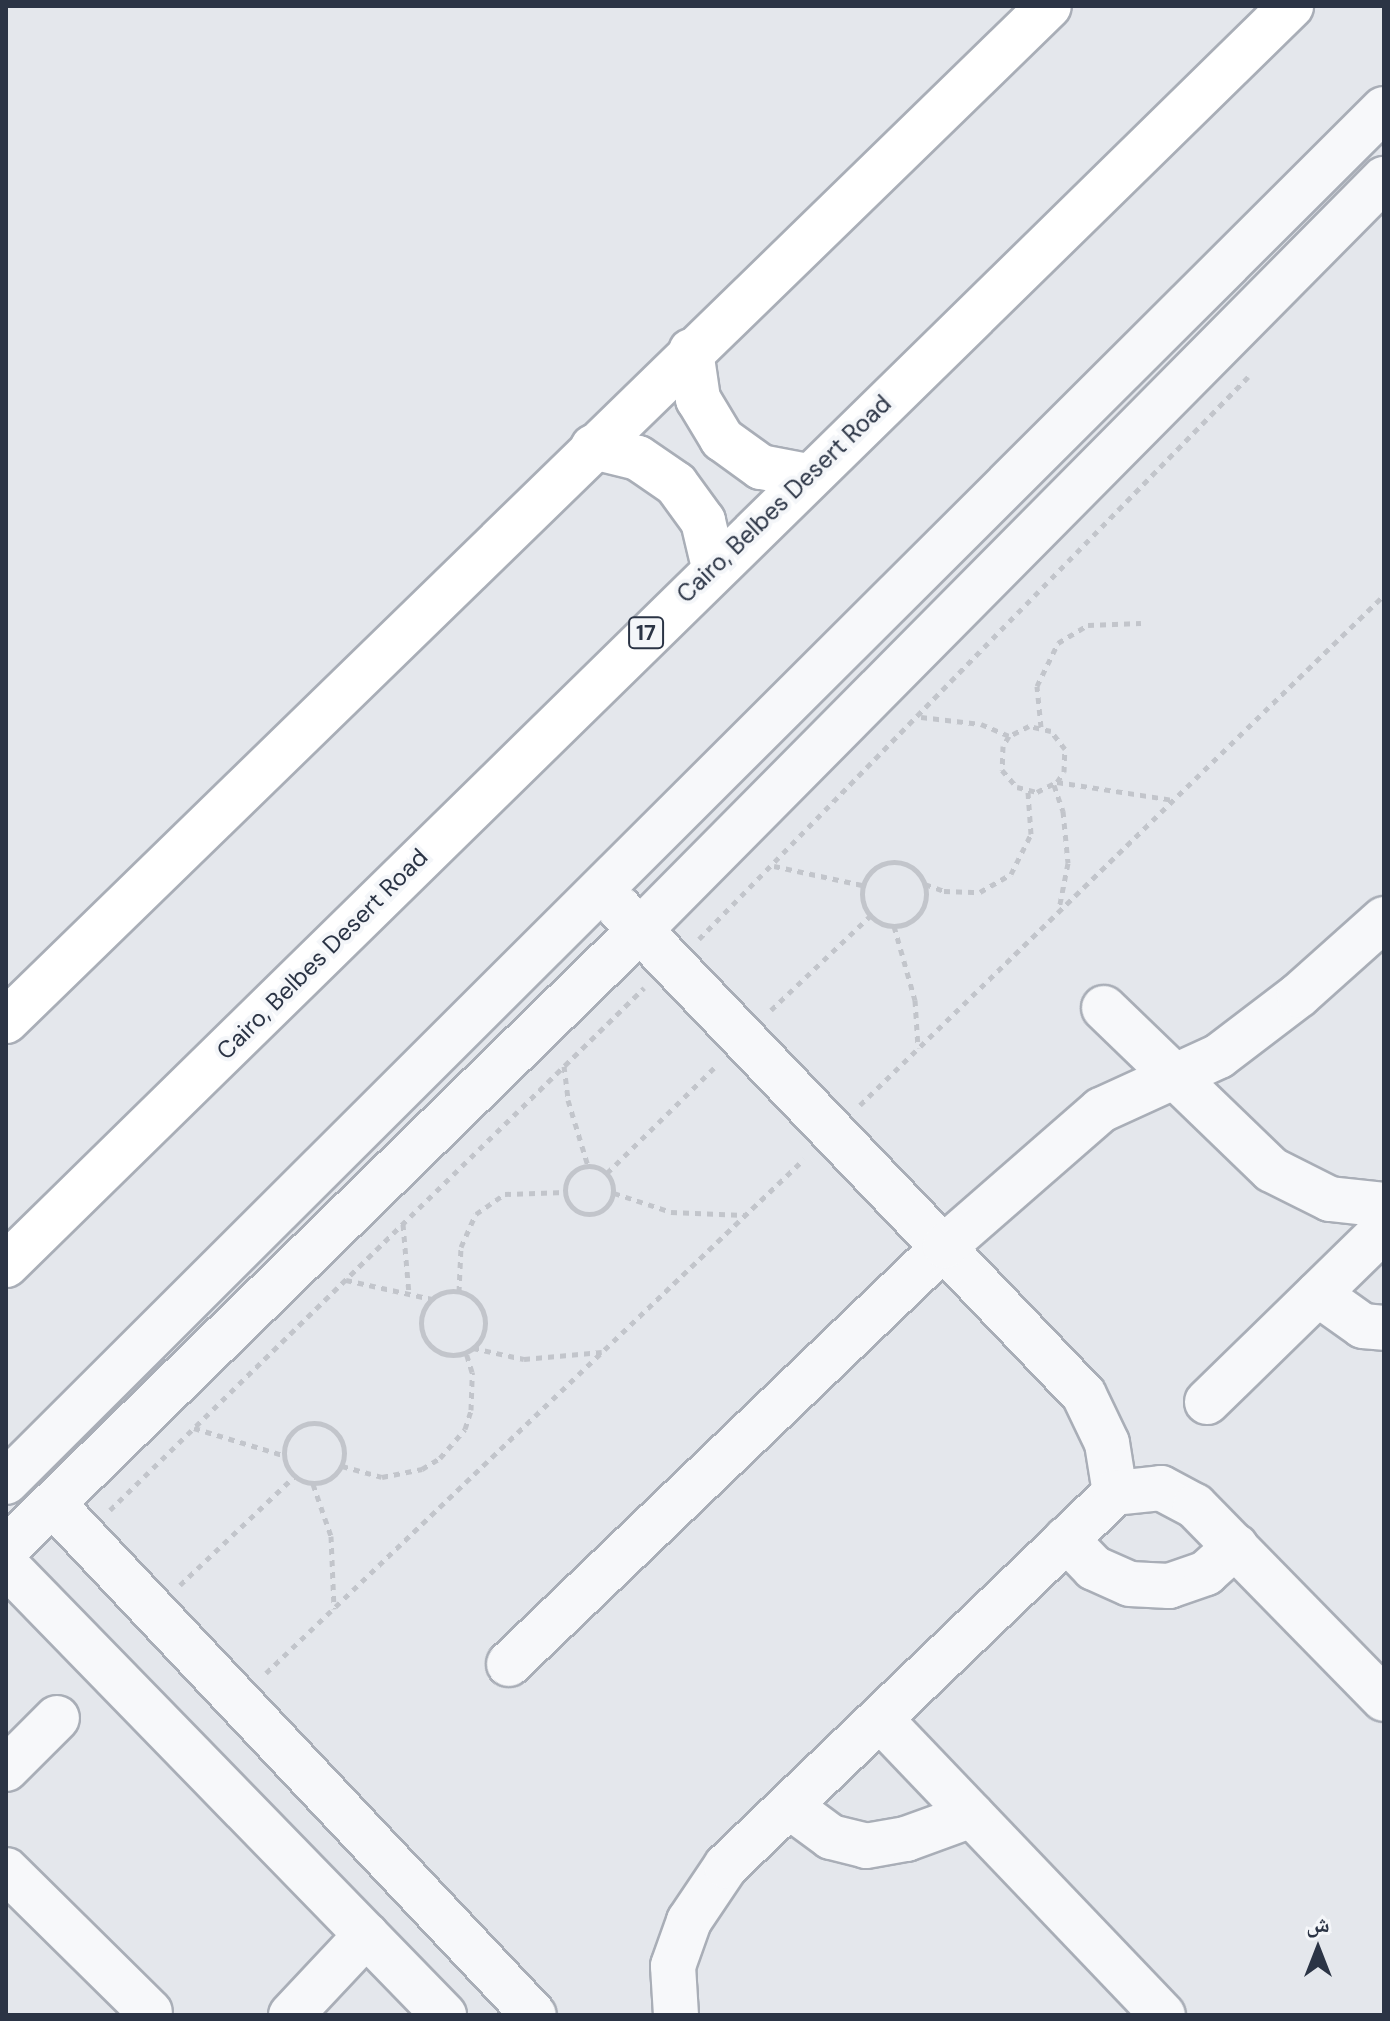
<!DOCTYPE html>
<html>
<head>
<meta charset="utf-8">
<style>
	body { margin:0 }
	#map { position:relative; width:1390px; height:2021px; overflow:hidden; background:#e4e7ec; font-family:"DM Sans","Noto Naskh Arabic",sans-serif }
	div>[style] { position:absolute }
	.path>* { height:5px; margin-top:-2.5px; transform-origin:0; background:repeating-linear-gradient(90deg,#c2c5cb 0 6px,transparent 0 12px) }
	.path>.ring { margin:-2.5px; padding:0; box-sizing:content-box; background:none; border:5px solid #c2c5cb; border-radius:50% }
	.roads { filter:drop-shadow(2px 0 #a9aeb7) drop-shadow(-2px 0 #a9aeb7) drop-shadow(0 2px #a9aeb7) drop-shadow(0 -2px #a9aeb7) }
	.minor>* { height:44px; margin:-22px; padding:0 22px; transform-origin:22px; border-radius:22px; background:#f7f8fa }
	.highway>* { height:44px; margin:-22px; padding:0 22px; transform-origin:22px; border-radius:22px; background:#fff }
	span { translate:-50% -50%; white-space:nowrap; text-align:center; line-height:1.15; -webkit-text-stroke:8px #f4f6f9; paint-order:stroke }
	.shield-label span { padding:2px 6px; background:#f4f6f9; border:2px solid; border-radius:6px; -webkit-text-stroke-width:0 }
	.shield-label { font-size:22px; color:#2b3445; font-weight:700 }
	.street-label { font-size:24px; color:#2b3445 }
	.frame { position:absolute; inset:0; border:8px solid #2b3445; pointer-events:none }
	.north { position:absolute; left:1278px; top:1909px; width:80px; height:80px; -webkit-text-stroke:6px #f4f6f9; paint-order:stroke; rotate:0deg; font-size:22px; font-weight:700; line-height:32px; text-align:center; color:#2b3445 }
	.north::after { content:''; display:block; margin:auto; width:28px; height:36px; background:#2b3445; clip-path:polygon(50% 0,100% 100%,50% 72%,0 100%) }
</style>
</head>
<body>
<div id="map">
	<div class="path">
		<i style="left:921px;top:717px;width:60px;rotate:6.7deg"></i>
		<i style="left:981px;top:724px;width:30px;rotate:23deg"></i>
		<i style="left:1041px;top:727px;width:41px;rotate:-95.6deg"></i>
		<i style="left:1037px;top:686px;width:48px;rotate:-64deg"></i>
		<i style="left:1058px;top:643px;width:35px;rotate:-31deg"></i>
		<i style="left:1088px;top:625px;width:53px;rotate:-2.2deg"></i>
		<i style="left:1057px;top:782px;width:12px;rotate:-55deg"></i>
		<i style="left:1064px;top:772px;width:23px;rotate:-88deg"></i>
		<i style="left:1065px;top:749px;width:23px;rotate:-128deg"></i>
		<i style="left:1051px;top:731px;width:23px;rotate:-167deg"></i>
		<i style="left:1029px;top:726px;width:22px;rotate:153deg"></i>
		<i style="left:1009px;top:736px;width:12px;rotate:121deg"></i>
		<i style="left:1003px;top:746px;width:24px;rotate:92deg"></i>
		<i style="left:1002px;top:770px;width:23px;rotate:49deg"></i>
		<i style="left:1017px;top:787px;width:21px;rotate:14deg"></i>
		<i style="left:1037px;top:792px;width:22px;rotate:-27deg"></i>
		<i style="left:1057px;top:782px;width:117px;rotate:8.8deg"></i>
		<i style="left:1054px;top:785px;width:28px;rotate:71deg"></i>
		<i style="left:1063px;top:811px;width:52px;rotate:84.5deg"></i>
		<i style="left:1068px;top:863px;width:47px;rotate:101.1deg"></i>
		<i class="ring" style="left:862px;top:862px;width:59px;height:59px"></i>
		<i style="left:774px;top:866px;width:90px;rotate:12.2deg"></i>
		<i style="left:925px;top:884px;width:20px;rotate:20deg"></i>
		<i style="left:944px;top:891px;width:36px;rotate:2deg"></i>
		<i style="left:980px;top:892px;width:36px;rotate:-30deg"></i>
		<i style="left:1011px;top:874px;width:45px;rotate:-63.4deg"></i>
		<i style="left:1031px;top:834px;width:42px;rotate:-94.1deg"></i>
		<i style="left:894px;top:926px;width:77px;rotate:74.2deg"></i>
		<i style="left:915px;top:1000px;width:48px;rotate:86.4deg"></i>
		<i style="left:699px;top:939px;width:786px;rotate:-45.67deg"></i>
		<i style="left:771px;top:1010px;width:137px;rotate:-43.5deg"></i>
		<i style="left:564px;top:1066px;width:34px;rotate:83deg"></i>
		<i style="left:568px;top:1100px;width:69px;rotate:73.1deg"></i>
		<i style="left:860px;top:1105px;width:731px;rotate:-44.22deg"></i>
		<i class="ring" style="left:565px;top:1166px;width:43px;height:43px"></i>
		<i style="left:607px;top:1173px;width:156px;rotate:-44.5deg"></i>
		<i style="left:614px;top:1193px;width:60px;rotate:18.4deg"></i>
		<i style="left:671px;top:1212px;width:73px;rotate:2.4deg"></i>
		<i style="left:403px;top:1224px;width:70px;rotate:85.1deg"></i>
		<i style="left:346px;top:1280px;width:88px;rotate:12.5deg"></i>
		<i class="ring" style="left:421px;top:1291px;width:59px;height:59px"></i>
		<i style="left:459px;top:1292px;width:45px;rotate:-87.5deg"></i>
		<i style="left:461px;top:1247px;width:36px;rotate:-66deg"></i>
		<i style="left:476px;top:1214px;width:35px;rotate:-35deg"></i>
		<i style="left:505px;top:1194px;width:60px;rotate:-1.9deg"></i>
		<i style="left:473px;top:1348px;width:52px;rotate:12.2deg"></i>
		<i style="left:524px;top:1359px;width:78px;rotate:-5.1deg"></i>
		<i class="ring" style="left:284px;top:1423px;width:55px;height:55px"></i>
		<i style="left:194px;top:1428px;width:93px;rotate:16.9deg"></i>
		<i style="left:342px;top:1466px;width:41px;rotate:15.4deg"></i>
		<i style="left:382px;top:1477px;width:41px;rotate:-11.3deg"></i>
		<i style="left:422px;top:1469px;width:21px;rotate:-31deg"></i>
		<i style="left:440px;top:1458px;width:38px;rotate:-49deg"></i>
		<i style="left:465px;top:1429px;width:20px;rotate:-72deg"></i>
		<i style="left:471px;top:1410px;width:38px;rotate:-88deg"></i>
		<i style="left:472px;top:1372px;width:21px;rotate:-107deg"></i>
		<i style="left:313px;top:1484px;width:55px;rotate:70.9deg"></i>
		<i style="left:331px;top:1536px;width:73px;rotate:87.6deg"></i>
		<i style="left:110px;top:1510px;width:747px;rotate:-44.35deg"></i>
		<i style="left:180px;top:1585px;width:157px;rotate:-43.5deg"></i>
		<i style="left:266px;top:1673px;width:744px;rotate:-43.69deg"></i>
	</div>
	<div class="roads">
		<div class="minor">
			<i style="left:619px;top:908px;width:673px;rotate:46.32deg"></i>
			<i style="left:1084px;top:1395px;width:53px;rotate:64.4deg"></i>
			<i style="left:1107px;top:1443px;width:51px;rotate:80.9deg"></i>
			<i style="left:1104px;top:1008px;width:233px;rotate:44deg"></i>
			<i style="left:1272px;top:1170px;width:65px;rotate:26.6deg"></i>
			<i style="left:1330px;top:1199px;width:54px;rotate:6.3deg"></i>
			<i style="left:1318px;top:1294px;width:55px;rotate:35.4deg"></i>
			<i style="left:1363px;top:1326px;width:21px;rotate:5deg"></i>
			<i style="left:1207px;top:1402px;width:248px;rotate:-44.3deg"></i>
			<i style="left:6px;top:1482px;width:1945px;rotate:-44.9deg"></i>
			<i style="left:54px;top:1505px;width:700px;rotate:46.74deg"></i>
			<i style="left:1066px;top:1539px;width:40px;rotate:46deg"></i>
			<i style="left:1094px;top:1568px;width:39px;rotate:24deg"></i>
			<i style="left:1130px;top:1584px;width:39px;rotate:3deg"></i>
			<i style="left:1169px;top:1586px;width:39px;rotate:-19deg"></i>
			<i style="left:1206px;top:1573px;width:40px;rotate:-42deg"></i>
			<i style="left:6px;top:1549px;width:887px;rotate:-44.32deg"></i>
			<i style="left:641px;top:929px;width:1056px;rotate:-45.27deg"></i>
			<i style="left:6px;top:1565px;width:628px;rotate:45.77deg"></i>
			<i style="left:509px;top:1664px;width:604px;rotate:-43.79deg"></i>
			<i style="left:945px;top:1246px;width:207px;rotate:-41.1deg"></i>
			<i style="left:1101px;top:1110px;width:130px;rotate:-24.6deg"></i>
			<i style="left:1219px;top:1056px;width:101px;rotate:-37.3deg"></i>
			<i style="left:1299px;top:995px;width:114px;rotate:-41.8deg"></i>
			<i style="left:881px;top:1720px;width:408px;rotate:46.3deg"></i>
			<i style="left:6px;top:1769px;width:72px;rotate:-45deg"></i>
			<i style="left:789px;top:1806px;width:52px;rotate:36.4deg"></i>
			<i style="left:831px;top:1837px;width:36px;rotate:14deg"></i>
			<i style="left:866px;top:1846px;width:41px;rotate:-9.9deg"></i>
			<i style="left:906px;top:1839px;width:70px;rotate:-20deg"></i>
			<i style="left:6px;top:1870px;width:202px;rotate:44.6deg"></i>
			<i style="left:291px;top:2015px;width:110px;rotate:-46.8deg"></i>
			<i style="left:676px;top:2015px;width:49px;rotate:-93.5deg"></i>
			<i style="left:673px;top:1966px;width:48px;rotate:-70.4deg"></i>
			<i style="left:689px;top:1921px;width:66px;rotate:-56.1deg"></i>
			<i style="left:726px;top:1866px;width:539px;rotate:-43.8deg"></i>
			<i style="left:1115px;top:1493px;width:46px;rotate:-6.2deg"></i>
			<i style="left:1161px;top:1488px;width:38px;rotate:28deg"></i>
			<i style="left:1195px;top:1506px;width:270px;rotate:45.6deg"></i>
		</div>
		<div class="highway">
			<i style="left:691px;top:351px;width:49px;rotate:81.7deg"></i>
			<i style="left:698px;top:399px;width:47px;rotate:59deg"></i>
			<i style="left:722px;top:439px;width:48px;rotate:35.7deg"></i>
			<i style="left:761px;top:467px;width:48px;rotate:10.8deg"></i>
			<i style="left:593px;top:447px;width:46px;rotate:13.7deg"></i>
			<i style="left:638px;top:458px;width:46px;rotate:34.4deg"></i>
			<i style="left:676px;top:484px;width:46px;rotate:53.9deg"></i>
			<i style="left:703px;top:521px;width:47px;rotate:76.6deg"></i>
			<i style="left:6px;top:1021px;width:1455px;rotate:-44.22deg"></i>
			<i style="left:6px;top:1265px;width:1799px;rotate:-44.41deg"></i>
		</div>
	</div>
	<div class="shield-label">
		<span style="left:646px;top:633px">17</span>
	</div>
	<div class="street-label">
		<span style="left:784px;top:499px;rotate:-44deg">Cairo, Belbes Desert Road</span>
		<span style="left:322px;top:954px;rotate:-45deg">Cairo, Belbes Desert Road</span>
	</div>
	<div class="frame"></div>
	<div class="north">ش</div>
</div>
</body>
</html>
